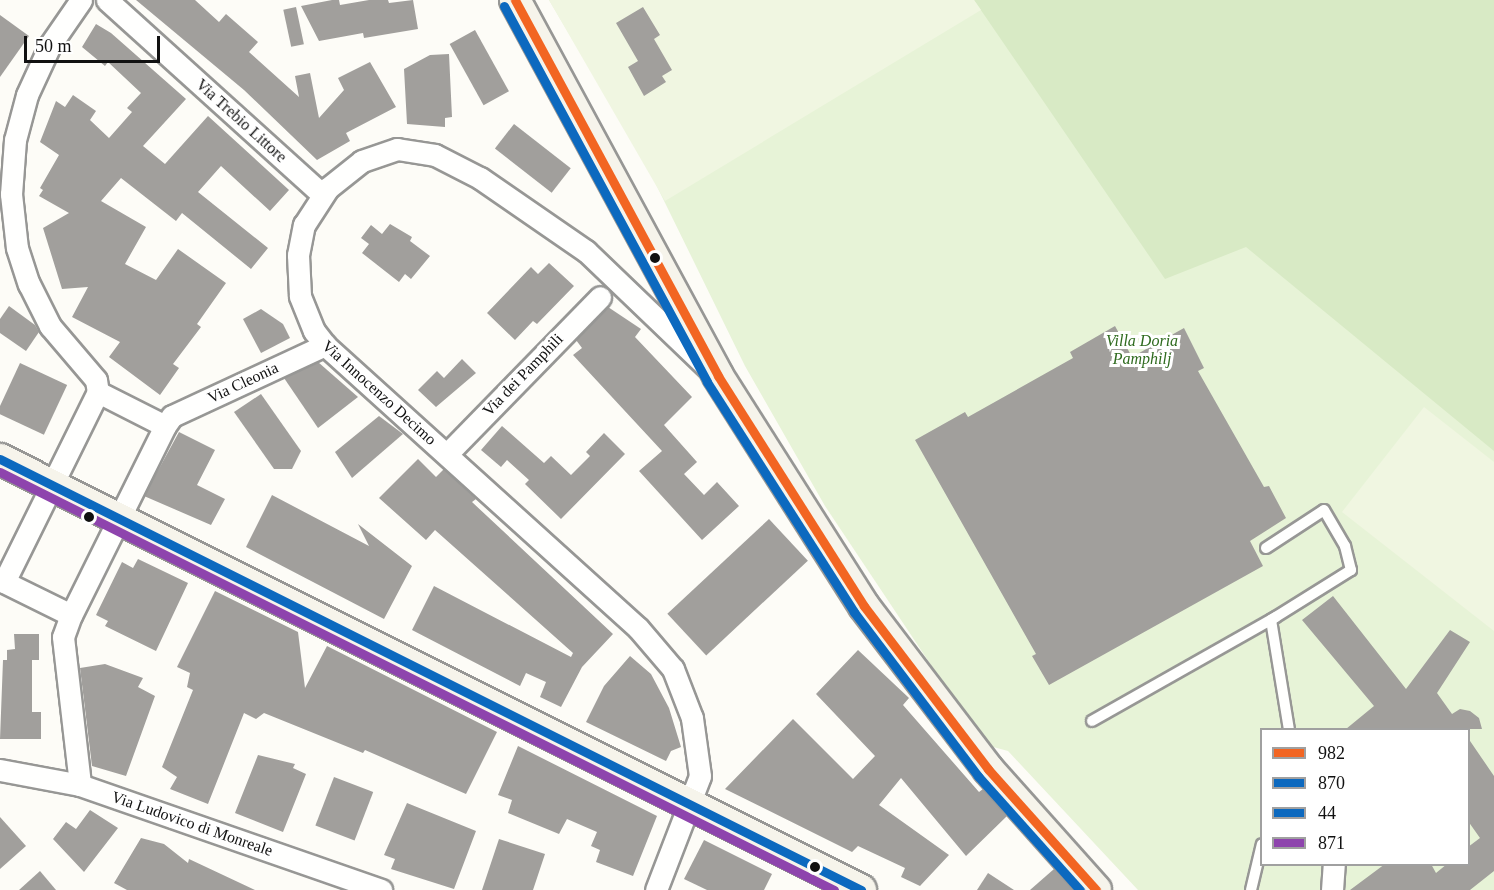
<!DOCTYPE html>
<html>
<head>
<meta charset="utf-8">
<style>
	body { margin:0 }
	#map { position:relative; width:1494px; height:890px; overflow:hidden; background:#fdfcf7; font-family:"Times New Roman",serif }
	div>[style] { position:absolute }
	.green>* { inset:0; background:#e7f3d7 }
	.forest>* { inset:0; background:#d8eac5 }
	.pitch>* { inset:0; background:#f0f6e1 }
	.building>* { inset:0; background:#a19f9c; transform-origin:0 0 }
	.roads { filter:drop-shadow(2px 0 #979795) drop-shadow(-2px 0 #979795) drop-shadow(0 2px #979795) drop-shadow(0 -2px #979795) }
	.lane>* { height:10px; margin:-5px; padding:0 5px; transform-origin:5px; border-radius:5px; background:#fffffe }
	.street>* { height:21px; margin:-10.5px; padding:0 10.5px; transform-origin:10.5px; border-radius:10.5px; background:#fffffe }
	.secondary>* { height:30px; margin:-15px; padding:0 15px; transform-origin:15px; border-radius:15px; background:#f6f4eb }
	.bus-1>* { height:9px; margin:-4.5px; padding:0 4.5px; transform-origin:4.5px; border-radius:4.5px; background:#f26522 }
	.bus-2>* { height:9px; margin:-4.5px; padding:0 4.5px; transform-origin:4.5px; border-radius:4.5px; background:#0c69bf }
	.bus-3>* { height:9px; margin:-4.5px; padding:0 4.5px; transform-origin:4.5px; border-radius:4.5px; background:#0c69bf }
	.bus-4>* { height:9px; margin:-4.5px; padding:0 4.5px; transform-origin:4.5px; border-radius:4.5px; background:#8e44ad }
	.dots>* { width:16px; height:16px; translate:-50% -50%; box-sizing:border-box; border:3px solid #fff; border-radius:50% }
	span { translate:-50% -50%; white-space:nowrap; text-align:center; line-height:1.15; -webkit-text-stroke:6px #fff; paint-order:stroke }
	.street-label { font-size:16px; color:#111 }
	.park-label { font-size:16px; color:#2f6b1f; font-style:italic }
	.legend { position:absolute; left:1260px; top:728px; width:210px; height:138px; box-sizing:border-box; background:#fff; border:2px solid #a0a0a0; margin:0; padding:8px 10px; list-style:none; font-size:18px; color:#111 }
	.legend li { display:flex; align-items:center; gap:12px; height:30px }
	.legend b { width:30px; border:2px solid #a0a0a0 }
	.scale { position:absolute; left:24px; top:36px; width:136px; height:27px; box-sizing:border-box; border:3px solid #111; border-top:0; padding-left:8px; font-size:18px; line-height:21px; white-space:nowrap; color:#111; -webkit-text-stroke:4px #fff; paint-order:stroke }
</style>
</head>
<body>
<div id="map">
	<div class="green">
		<i style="clip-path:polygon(evenodd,549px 0,1494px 0,1494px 890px,1138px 890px,1008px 751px,986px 745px,945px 686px,825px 506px,745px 366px,644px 160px,549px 0,1262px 730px,1468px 730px,1468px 864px,1262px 864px,1262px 730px)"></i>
	</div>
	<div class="forest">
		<i style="clip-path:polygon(974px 0,1494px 0,1494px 451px,1246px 247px,1165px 279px)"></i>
	</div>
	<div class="pitch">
		<i style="clip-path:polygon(549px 0,974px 0,981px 10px,665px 201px)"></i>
		<i style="clip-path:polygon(1424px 407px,1494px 462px,1494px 631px,1342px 512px)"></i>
	</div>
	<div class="building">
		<i style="clip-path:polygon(136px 0,195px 0,219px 22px,226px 14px,258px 42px,249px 52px,299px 97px,295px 76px,310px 73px,319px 118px,344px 90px,338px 78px,370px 62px,396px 107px,346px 133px,350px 141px,317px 160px,244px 90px)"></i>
		<i style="clip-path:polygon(332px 0,339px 0,340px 5px,369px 0,388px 0,389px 3px,413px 0,418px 29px,364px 38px,363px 33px,319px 41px,301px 6px)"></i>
		<i style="left:296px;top:7px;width:38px;height:13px;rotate:78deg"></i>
		<i style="clip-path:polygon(643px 7px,660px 35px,654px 39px,672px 70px,662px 76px,666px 82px,644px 96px,628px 67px,638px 61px,616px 23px)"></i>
		<i style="clip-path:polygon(0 15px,29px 36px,0 77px)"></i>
		<i style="clip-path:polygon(96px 24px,111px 33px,186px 99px,143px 146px,165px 164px,208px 116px,289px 190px,270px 211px,221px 166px,198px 192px,268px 248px,251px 269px,182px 213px,176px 221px,121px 178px,101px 201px,146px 227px,125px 264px,156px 280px,178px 249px,226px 283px,197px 324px,201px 327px,173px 364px,179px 368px,160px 395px,109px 357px,120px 342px,72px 317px,88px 287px,62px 289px,43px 228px,69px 213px,39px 196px,43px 190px,40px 188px,59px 155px,40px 142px,56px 101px,65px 107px,73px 95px,96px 111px,90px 120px,109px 138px,132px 112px,127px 108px,141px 93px,108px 62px,105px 66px,82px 47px)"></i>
		<i style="left:475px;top:30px;width:70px;height:29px;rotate:61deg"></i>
		<i style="clip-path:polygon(449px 54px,452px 117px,445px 118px,445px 127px,407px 124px,404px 69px,430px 55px)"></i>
		<i style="left:514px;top:124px;width:72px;height:31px;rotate:38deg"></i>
		<i style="clip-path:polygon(390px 224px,412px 237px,410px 241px,430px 256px,411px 279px,405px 274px,399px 282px,362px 253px,369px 244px,361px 238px,371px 225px,382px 234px)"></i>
		<i style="clip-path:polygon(549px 263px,574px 286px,537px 324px,533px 321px,515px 340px,487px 313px,531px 267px,538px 274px)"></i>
		<i style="clip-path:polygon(9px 306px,35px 325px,39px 332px,26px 351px,0 333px,0 319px)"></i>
		<i style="clip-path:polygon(608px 307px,641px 329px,635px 337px,692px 397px,664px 425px,697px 462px,684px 474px,704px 495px,717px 482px,739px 506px,702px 540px,639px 471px,662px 451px,573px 355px,582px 348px,576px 340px)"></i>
		<i style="clip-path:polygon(261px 309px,283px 324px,290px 338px,261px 353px,243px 319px)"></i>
		<i style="clip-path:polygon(1115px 326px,1132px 357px,1184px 328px,1204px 368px,1198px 371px,1264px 487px,1269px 486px,1286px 518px,1250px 541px,1263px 566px,1049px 685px,1032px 656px,1036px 654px,915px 440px,965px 412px,968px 417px,1073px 358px,1070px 352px)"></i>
		<i style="clip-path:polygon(462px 359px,476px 373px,436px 407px,418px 390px,437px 371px,444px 378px)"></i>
		<i style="clip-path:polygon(318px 362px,358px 397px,318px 428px,284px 378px)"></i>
		<i style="left:20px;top:363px;width:52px;height:55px;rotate:25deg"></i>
		<i style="clip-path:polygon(261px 394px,301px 451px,292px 469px,274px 469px,234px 412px)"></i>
		<i style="clip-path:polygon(379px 416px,403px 434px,352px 478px,335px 452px)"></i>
		<i style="clip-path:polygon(502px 426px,544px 463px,551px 456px,571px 475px,590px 456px,586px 452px,604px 433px,625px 454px,561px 519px,525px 484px,529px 480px,507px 460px,501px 467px,481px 450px)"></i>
		<i style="clip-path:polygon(179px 432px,215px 450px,197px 485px,225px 499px,211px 525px,144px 496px)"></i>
		<i style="clip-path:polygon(418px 459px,436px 477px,444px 469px,476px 499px,472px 502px,613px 634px,582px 667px,561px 707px,540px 697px,546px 682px,526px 673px,520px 686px,412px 630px,434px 586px,571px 657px,573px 653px,435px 530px,426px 540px,379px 498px)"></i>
		<i style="clip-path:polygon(272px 495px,369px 546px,358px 524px,412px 566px,384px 619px,246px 547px)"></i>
		<i style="left:769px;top:519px;width:57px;height:139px;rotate:47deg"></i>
		<i style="clip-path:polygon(138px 559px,188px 583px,156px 651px,105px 626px,108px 621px,96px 615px,122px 562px,133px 568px)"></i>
		<i style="clip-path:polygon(215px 591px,298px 632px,305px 688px,327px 646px,497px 732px,466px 794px,365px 750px,363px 753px,264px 713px,256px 719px,244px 713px,208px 804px,170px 789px,177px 777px,162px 767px,193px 690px,187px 687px,190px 673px,177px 667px)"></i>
		<i style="clip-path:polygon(1333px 596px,1406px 689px,1450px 630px,1470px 642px,1437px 693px,1452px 714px,1460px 709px,1470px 711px,1479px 718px,1482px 729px,1346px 729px,1374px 706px,1302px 620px)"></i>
		<i style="clip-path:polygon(14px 634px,39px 634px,39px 660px,32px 660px,32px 712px,41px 712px,41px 739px,0 739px,3px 660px,7px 660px,7px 650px,15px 649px)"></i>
		<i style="clip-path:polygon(858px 650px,909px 698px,903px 705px,979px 792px,983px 789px,1007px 816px,966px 856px,901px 778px,879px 805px,949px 855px,920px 886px,901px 877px,905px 868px,858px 846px,852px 852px,725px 789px,793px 719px,853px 779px,875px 756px,816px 694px)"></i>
		<i style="clip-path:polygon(630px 656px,651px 674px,669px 708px,681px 747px,671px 751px,666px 761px,586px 722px,604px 686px)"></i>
		<i style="clip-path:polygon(105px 664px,143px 678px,138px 687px,155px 696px,126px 776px,92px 766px,80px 668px)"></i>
		<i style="clip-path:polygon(1468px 738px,1494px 776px,1494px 871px,1470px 890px,1350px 890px,1385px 864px,1431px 864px,1436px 873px,1447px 864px,1468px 864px,1468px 847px,1480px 838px,1468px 821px)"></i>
		<i style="clip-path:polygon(518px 746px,657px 816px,633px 876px,596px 862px,600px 850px,591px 846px,597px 832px,567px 819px,559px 834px,508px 813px,512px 800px,498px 795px)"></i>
		<i style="clip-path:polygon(258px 755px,295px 764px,293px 768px,306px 774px,283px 832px,235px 813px)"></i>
		<i style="left:334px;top:777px;width:42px;height:52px;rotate:21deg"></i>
		<i style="clip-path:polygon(407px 803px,476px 831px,454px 889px,391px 869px,395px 859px,384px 855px)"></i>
		<i style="clip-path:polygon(90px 810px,118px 828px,84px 872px,53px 839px,66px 822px,76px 829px)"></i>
		<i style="clip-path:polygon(0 817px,26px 846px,0 869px)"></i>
		<i style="clip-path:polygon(141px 838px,164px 844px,188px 863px,189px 859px,255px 890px,127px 890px,114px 883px)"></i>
		<i style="clip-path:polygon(499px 839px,545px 854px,533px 890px,482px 890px)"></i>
		<i style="clip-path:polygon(704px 840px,772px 874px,764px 890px,707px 890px,684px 879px)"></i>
		<i style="clip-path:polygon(1054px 869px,1073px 890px,1030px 890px)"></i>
		<i style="clip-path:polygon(40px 871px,56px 890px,19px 890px)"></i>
		<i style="clip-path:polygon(988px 873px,1014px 890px,977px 890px)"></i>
	</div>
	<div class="roads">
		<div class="lane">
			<i style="left:1266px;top:548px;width:69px;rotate:-33.2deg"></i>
			<i style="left:1324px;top:510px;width:42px;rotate:59.7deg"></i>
			<i style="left:1345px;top:546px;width:25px;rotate:76deg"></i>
			<i style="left:1351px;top:570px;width:94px;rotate:148deg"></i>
			<i style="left:1271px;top:620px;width:111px;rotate:80.7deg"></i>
			<i style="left:1092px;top:721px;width:211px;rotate:-29.5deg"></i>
			<i style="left:1251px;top:890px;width:47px;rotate:-76.6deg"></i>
		</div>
		<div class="street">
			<i style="left:81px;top:0;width:55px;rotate:124.6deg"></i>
			<i style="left:50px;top:45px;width:55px;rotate:114.7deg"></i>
			<i style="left:27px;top:95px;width:47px;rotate:104.9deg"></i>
			<i style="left:15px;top:140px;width:54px;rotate:94.2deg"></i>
			<i style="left:11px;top:194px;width:54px;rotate:83.7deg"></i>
			<i style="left:17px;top:248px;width:38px;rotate:72deg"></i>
			<i style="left:29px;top:284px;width:47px;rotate:63.4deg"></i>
			<i style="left:50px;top:326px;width:71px;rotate:49.6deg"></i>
			<i style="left:96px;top:380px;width:12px;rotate:81deg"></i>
			<i style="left:107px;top:0;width:290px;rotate:42.1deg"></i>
			<i style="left:98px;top:392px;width:75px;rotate:26.9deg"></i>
			<i style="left:165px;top:426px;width:211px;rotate:116.4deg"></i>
			<i style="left:71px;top:615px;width:75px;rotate:-153.8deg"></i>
			<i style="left:4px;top:582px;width:212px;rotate:-63.7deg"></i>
			<i style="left:165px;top:426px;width:12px;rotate:-55deg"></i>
			<i style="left:172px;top:416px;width:169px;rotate:-24.9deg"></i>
			<i style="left:447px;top:454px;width:219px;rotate:-45.7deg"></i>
			<i style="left:71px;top:615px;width:23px;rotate:110deg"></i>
			<i style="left:63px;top:637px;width:149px;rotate:83.4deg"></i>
			<i style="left:0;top:770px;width:81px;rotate:10.6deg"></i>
			<i style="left:80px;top:785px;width:319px;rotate:19.2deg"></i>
			<i style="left:656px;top:890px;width:122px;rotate:-68.9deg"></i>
			<i style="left:700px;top:776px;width:59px;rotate:-97.9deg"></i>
			<i style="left:692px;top:718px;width:53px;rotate:-111.2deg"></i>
			<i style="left:673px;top:669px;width:54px;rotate:-130.5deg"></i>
			<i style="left:638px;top:628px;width:422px;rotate:-137.9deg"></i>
			<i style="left:325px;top:345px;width:18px;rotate:-128deg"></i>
			<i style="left:314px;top:331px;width:38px;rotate:-112deg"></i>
			<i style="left:300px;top:296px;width:41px;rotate:-92.8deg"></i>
			<i style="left:298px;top:255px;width:31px;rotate:-79deg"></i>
			<i style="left:304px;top:225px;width:44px;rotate:-57deg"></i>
			<i style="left:328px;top:188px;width:43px;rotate:-38.5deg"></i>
			<i style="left:362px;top:161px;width:37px;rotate:-19deg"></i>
			<i style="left:397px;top:149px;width:38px;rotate:9deg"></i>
			<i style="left:435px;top:155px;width:51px;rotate:27.1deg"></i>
			<i style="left:480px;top:178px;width:129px;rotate:34.6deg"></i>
			<i style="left:586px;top:251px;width:168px;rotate:43.8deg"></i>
			<i style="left:1332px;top:890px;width:26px;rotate:-86deg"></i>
		</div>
		<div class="secondary">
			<i style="left:515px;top:0;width:427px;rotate:61.6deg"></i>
			<i style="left:718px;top:376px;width:272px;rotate:57.6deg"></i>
			<i style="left:864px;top:606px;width:205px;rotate:52.7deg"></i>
			<i style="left:988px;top:769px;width:162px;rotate:48.2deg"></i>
			<i style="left:0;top:459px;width:963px;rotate:26.59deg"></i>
		</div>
	</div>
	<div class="bus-1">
		<i style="left:515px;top:0;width:427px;rotate:61.6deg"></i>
		<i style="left:718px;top:376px;width:272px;rotate:57.6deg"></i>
		<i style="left:864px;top:606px;width:205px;rotate:52.7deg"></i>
		<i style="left:988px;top:769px;width:162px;rotate:48.2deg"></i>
	</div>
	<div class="bus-2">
		<i style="left:504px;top:6px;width:427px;rotate:61.6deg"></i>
		<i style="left:707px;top:382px;width:273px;rotate:57.4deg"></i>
		<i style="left:854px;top:612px;width:206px;rotate:52.9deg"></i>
		<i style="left:978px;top:776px;width:153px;rotate:48.2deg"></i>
	</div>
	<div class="bus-3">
		<i style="left:0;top:459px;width:963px;rotate:26.59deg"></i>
	</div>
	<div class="bus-4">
		<i style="left:0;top:472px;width:933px;rotate:26.62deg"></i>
	</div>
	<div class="dots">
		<i style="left:655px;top:258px;background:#111"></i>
		<i style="left:89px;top:517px;background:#111"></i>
		<i style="left:815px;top:867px;background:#111"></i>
	</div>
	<div class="street-label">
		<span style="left:241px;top:121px;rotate:42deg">Via Trebio Littore</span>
		<span style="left:523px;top:375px;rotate:-46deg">Via dei Pamphili</span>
		<span style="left:243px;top:383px;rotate:-25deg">Via Cleonia</span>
		<span style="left:379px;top:393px;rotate:42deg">Via Innocenzo Decimo</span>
		<span style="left:192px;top:824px;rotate:19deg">Via Ludovico di Monreale</span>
	</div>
	<div class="park-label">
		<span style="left:1142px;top:350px">Villa Doria<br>Pamphilj</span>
	</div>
	<ul class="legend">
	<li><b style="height:8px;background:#f26522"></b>982</li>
	<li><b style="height:8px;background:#0c69bf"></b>870</li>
	<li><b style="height:8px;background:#0c69bf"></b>44</li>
	<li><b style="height:8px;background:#8e44ad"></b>871</li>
	</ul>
	<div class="scale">50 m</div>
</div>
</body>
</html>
